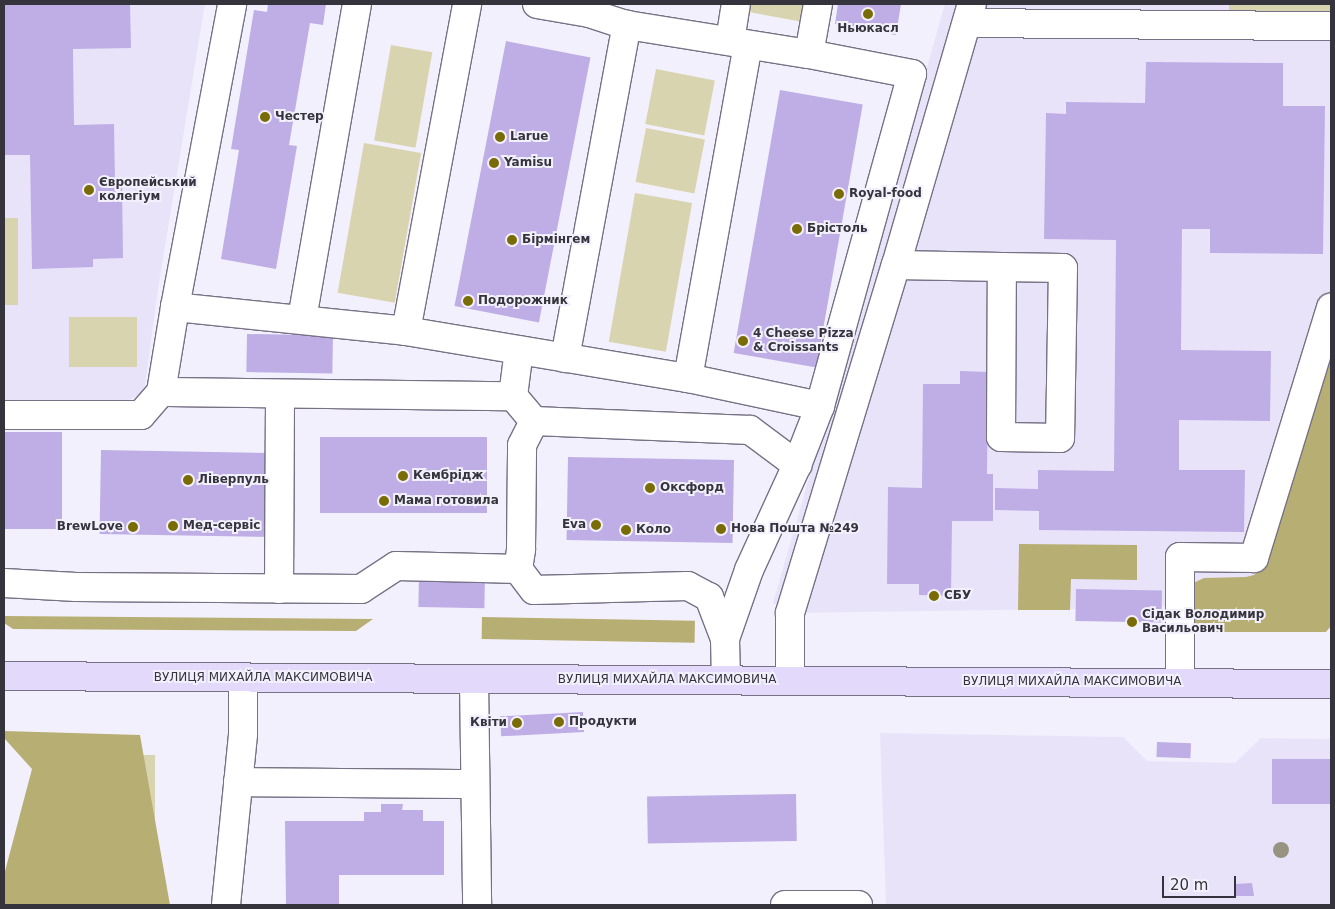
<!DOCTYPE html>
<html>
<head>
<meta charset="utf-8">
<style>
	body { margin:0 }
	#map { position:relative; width:1335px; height:909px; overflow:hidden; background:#f3f0fd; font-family:"DejaVu Sans",sans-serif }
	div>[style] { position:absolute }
	.built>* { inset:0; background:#e9e3fa }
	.green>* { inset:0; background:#d9d4b0; transform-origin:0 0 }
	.forest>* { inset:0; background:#b7ae73; transform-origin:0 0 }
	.building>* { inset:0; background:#beaee5; transform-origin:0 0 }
	.roads { filter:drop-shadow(1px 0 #777185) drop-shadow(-1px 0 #777185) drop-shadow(0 1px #777185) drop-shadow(0 -1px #777185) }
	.minor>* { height:28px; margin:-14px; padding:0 14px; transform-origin:14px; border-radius:14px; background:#fff }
	.major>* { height:28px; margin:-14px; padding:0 14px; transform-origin:14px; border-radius:14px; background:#e3d9fa }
	.trees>* { width:16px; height:16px; margin:-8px; border-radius:50%; background:#989380 }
	.dots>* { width:14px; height:14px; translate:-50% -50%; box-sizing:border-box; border:2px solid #f3f0fd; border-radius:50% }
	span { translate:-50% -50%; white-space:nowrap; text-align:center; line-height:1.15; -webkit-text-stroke:4px #f3f0fd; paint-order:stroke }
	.poi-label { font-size:12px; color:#35333b; font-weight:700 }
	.left { translate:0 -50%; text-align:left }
	.right { translate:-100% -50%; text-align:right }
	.street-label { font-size:12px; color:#35333b }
	.frame { position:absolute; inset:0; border:5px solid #35333b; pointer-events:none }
	.scale { position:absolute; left:1162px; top:876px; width:74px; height:22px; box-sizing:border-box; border:2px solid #35333b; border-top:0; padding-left:6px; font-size:15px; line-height:18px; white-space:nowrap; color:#35333b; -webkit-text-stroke:4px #f3f0fd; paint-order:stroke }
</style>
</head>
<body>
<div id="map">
	<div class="built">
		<i style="clip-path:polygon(4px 4px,205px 4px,158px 289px,144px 393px,120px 404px,4px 403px)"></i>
		<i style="clip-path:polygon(945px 4px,1331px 4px,1331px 609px,1162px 606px,1161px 621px,1076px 621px,1076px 609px,790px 613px,773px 603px)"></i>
		<i style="clip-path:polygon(880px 733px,1123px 737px,1147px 761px,1235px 763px,1261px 738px,1331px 739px,1331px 905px,886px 905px)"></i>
	</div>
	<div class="green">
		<i style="clip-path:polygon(736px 4px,818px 4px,814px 24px,738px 10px)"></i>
		<i style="left:1229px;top:4px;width:102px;height:15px"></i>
		<i style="left:391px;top:45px;width:42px;height:97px;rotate:10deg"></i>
		<i style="left:656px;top:69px;width:60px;height:56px;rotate:11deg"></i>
		<i style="left:646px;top:128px;width:60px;height:55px;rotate:11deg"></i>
		<i style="left:364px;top:143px;width:58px;height:152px;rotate:10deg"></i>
		<i style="left:635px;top:193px;width:58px;height:151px;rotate:10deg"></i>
		<i style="left:4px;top:218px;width:14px;height:87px"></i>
		<i style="left:69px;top:317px;width:68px;height:50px"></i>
		<i style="left:143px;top:755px;width:12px;height:152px"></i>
	</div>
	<div class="forest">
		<i style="clip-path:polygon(1331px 348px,1331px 626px,1326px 632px,1198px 632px,1192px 626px,1191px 584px,1204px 578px,1246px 577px,1254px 575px,1261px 569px)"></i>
		<i style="clip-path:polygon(1019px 544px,1137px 545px,1137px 580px,1071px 579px,1070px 610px,1018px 610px)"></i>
		<i style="clip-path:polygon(4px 616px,373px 619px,356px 631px,13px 629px,4px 623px)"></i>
		<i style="left:482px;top:617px;width:213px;height:22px;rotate:1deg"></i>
		<i style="clip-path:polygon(4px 731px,140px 735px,170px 905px,4px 905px,4px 875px,32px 769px,4px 738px)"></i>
	</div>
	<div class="building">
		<i style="clip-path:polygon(4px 4px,130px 4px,131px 48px,73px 49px,74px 125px,114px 124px,115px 185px,122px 185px,123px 258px,93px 259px,93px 267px,32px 269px,30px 155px,4px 155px)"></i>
		<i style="clip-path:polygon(268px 4px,326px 4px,323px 25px,310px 23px,289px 145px,297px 146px,276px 269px,221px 259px,239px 150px,231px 149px,254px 10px,267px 12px)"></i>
		<i style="clip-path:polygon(838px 4px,901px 4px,896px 35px,835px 24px)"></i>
		<i style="left:506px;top:41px;width:86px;height:270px;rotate:11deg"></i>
		<i style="clip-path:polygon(1146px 62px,1283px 63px,1283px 106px,1325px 106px,1323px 254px,1210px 253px,1210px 229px,1182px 229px,1181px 350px,1271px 351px,1270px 421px,1179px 420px,1179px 470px,1245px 470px,1244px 532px,1039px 530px,1039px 511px,995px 510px,995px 488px,1038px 489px,1038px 470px,1114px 471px,1116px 240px,1044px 239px,1046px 113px,1066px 114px,1066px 102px,1145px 103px)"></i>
		<i style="left:780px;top:90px;width:84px;height:267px;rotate:10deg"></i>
		<i style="left:247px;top:334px;width:86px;height:38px;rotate:1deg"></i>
		<i style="clip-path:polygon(960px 371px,988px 372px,987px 474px,993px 474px,993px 521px,952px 521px,951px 596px,919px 595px,919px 584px,887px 584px,888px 487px,922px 488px,923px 384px,960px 384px)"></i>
		<i style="left:4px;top:432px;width:58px;height:97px"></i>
		<i style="left:320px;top:437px;width:167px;height:76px"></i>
		<i style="left:101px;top:450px;width:174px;height:84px;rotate:1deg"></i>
		<i style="left:568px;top:457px;width:166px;height:83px;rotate:1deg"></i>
		<i style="left:419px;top:572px;width:66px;height:35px;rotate:1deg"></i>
		<i style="left:1076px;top:589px;width:86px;height:32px;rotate:1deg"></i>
		<i style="left:583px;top:712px;width:20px;height:83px;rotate:87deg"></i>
		<i style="left:1157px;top:742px;width:34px;height:15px;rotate:2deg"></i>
		<i style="left:1331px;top:759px;width:45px;height:59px;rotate:90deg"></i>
		<i style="left:796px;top:794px;width:47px;height:149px;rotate:89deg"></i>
		<i style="clip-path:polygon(381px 804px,403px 804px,402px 810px,423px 810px,423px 821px,444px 821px,444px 875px,339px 875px,339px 905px,286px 905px,285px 821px,364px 821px,364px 812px,381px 812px)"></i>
		<i style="clip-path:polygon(1252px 883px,1254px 896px,1236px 896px,1235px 884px)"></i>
	</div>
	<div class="roads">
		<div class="minor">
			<i style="left:537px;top:4px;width:53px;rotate:9.8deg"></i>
			<i style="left:589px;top:13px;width:40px;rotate:18deg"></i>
			<i style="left:627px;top:25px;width:184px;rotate:9.1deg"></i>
			<i style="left:809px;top:54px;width:105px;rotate:11deg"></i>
			<i style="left:912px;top:74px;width:345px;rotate:105.5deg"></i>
			<i style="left:820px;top:406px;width:63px;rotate:111.3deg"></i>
			<i style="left:797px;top:465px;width:115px;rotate:114.6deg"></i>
			<i style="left:749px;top:570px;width:73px;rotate:109.2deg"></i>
			<i style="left:725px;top:639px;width:40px;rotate:88.6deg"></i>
			<i style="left:967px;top:23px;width:364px;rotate:0.5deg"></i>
			<i style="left:730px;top:41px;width:37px;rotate:-81deg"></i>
			<i style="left:809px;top:54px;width:51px;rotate:-79.8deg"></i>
			<i style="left:896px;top:265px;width:106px;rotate:1.1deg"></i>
			<i style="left:1002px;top:267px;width:61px;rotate:0.9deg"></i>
			<i style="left:1063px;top:268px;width:170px;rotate:91deg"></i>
			<i style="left:1060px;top:438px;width:59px;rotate:-179deg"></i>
			<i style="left:1001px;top:437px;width:170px;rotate:-89.7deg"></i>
			<i style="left:175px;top:307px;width:232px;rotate:5.9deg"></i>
			<i style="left:406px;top:331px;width:286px;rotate:9.5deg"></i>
			<i style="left:688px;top:378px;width:135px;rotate:12deg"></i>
			<i style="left:302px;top:319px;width:320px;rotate:-80.1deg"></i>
			<i style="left:406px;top:331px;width:333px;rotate:-79.4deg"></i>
			<i style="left:565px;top:358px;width:339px;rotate:-79.5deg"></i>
			<i style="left:688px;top:378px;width:338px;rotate:-79.8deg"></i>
			<i style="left:161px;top:392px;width:352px;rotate:0.7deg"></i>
			<i style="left:513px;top:396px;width:33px;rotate:50deg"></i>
			<i style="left:534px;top:421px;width:216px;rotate:2.4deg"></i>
			<i style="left:750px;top:430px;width:59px;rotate:36.7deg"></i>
			<i style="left:513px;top:396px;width:46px;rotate:-82.6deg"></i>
			<i style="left:4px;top:415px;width:137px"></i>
			<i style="left:141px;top:415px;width:30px;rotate:-49deg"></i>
			<i style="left:161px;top:392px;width:86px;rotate:-80.6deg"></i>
			<i style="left:175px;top:307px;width:308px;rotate:-79.3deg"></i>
			<i style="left:518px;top:569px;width:20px;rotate:-81deg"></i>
			<i style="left:521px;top:549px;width:104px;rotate:-89.4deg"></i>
			<i style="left:522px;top:445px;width:27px;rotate:-63deg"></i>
			<i style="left:4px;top:583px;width:72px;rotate:3.2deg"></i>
			<i style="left:76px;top:587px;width:285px;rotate:0.4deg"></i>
			<i style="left:361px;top:589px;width:42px;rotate:-33.3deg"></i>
			<i style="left:396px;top:566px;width:122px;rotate:1.4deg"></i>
			<i style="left:518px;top:569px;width:26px;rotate:53deg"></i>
			<i style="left:534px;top:590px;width:154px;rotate:-1.5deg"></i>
			<i style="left:688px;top:586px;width:24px;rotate:28deg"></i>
			<i style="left:709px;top:597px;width:45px;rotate:69.1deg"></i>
			<i style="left:279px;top:589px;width:195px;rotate:-89.7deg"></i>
			<i style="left:790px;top:679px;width:66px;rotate:-90deg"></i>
			<i style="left:790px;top:613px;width:364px;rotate:-73.1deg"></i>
			<i style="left:896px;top:265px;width:272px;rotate:-73.8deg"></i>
			<i style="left:474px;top:680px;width:225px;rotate:89.2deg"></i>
			<i style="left:1180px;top:683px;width:126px;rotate:-90deg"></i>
			<i style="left:1180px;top:557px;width:74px;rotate:0.8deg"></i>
			<i style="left:1254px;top:558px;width:262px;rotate:-72.9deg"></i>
			<i style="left:238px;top:782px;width:237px;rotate:0.5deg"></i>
			<i style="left:226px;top:905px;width:172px;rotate:-84.3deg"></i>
			<i style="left:243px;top:734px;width:57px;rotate:-90deg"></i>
			<i style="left:785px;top:905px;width:73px"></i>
		</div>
		<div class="major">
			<i style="left:4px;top:676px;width:1327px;rotate:0.35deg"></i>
		</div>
	</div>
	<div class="trees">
		<i style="left:1281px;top:850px"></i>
	</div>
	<div class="dots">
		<i style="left:868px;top:14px;background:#796b05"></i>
		<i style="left:265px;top:117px;background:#796b05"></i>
		<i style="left:500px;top:137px;background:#796b05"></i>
		<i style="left:494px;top:163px;background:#796b05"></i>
		<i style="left:89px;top:190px;background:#796b05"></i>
		<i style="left:839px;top:194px;background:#796b05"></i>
		<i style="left:797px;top:229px;background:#796b05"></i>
		<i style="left:512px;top:240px;background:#796b05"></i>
		<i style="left:468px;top:301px;background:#796b05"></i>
		<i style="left:743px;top:341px;background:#796b05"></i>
		<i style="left:403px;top:476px;background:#796b05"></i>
		<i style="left:188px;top:480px;background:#796b05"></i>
		<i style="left:650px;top:488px;background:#796b05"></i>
		<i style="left:384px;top:501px;background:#796b05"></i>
		<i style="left:596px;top:525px;background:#796b05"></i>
		<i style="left:173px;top:526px;background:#796b05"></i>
		<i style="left:133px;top:527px;background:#796b05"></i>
		<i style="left:721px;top:529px;background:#796b05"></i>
		<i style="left:626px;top:530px;background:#796b05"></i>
		<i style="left:934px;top:596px;background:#796b05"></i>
		<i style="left:1132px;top:622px;background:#796b05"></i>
		<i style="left:559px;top:722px;background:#796b05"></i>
		<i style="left:517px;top:723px;background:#796b05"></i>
	</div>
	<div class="poi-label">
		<span style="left:868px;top:29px">Ньюкасл</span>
		<span class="left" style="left:275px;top:117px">Честер</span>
		<span class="left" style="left:510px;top:137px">Larue</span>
		<span class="left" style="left:504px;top:163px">Yamisu</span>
		<span class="left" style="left:99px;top:190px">Європейський<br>колегіум</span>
		<span class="left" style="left:849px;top:194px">Royal-food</span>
		<span class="left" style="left:807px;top:229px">Брістоль</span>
		<span class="left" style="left:522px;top:240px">Бірмінгем</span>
		<span class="left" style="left:478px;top:301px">Подорожник</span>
		<span class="left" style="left:753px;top:341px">4 Cheese Pizza<br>&amp; Croissants</span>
		<span class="left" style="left:413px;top:476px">Кембрідж</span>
		<span class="left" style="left:198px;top:480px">Ліверпуль</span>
		<span class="left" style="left:660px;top:488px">Оксфорд</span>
		<span class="left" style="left:394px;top:501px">Мама готовила</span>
		<span class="right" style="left:586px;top:525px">Eva</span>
		<span class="left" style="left:183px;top:526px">Мед-сервіс</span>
		<span class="right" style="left:123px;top:527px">BrewLove</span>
		<span class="left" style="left:731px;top:529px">Нова Пошта №249</span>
		<span class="left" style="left:636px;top:530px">Коло</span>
		<span class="left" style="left:944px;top:596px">СБУ</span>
		<span class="left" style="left:1142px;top:622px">Сідак Володимир<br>Васильович</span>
		<span class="left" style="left:569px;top:722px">Продукти</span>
		<span class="right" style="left:507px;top:723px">Квіти</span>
	</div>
	<div class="street-label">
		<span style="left:263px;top:678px">ВУЛИЦЯ МИХАЙЛА МАКСИМОВИЧА</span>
		<span style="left:667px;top:680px">ВУЛИЦЯ МИХАЙЛА МАКСИМОВИЧА</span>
		<span style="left:1072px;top:682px">ВУЛИЦЯ МИХАЙЛА МАКСИМОВИЧА</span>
	</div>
	<div class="frame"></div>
	<div class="scale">20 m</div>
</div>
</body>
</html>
